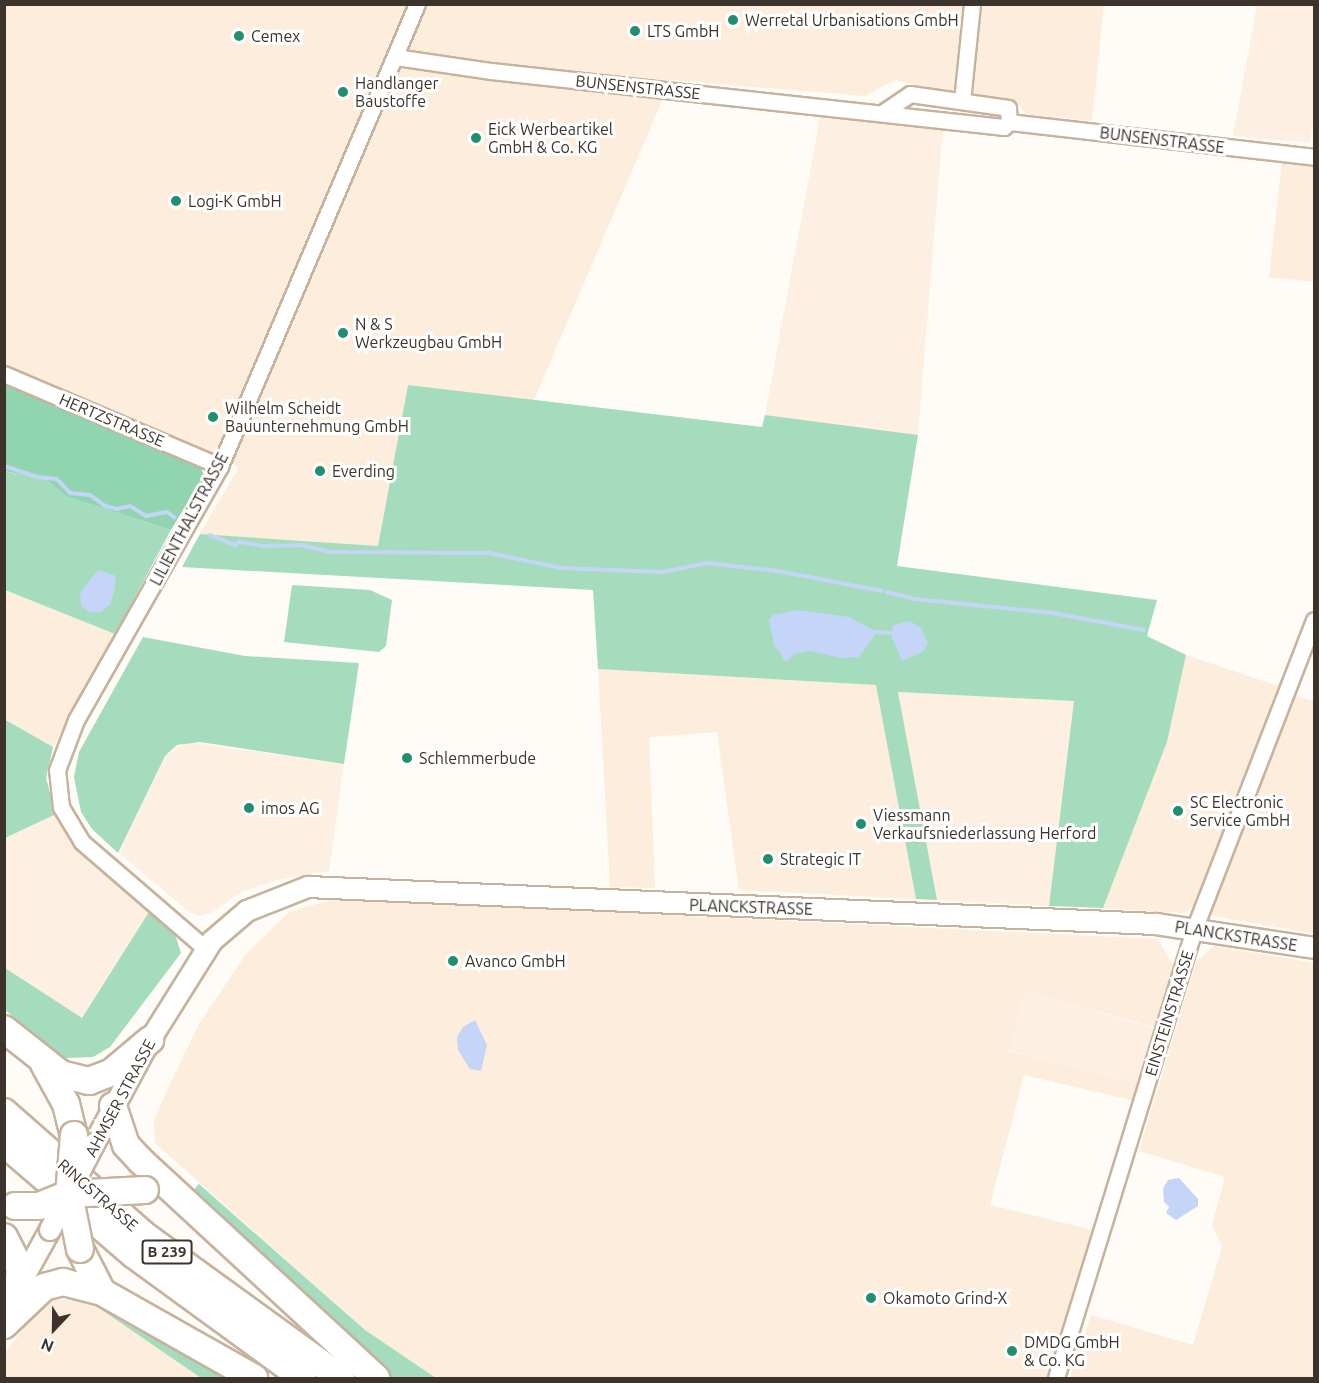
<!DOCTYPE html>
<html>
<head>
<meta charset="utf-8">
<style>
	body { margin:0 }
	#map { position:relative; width:1319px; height:1383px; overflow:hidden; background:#fffbf6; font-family:Ubuntu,sans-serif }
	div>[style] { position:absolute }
	.commercial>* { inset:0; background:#fdefe1; transform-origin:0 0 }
	.built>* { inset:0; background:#fceddc }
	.green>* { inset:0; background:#a4dcbd }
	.forest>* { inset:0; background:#90d5b0 }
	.water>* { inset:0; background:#c4d5f8 }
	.stream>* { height:4px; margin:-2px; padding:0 2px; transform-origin:2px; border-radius:2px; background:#c4d5f8 }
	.roads { filter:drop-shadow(2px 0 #c6b39d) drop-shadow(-2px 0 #c6b39d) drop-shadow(0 2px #c6b39d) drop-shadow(0 -2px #c6b39d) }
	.minor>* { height:15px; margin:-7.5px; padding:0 7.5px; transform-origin:7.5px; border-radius:7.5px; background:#fff }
	.tertiary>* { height:20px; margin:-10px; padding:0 10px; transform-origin:10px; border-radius:10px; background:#fff }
	.trunk>* { height:26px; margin:-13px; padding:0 13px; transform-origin:13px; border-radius:13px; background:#fff }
	.bridges { filter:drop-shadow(2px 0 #c6b39d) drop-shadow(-2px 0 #c6b39d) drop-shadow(0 2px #c6b39d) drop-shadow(0 -2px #c6b39d) }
	.tertiary-bridge>* { height:20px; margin:-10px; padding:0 10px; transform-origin:10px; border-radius:10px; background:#fff }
	.trunk-bridge>* { height:26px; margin:-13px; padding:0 13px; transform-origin:13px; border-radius:13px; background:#fff }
	.dots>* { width:16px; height:16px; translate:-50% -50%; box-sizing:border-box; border:3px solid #fff; border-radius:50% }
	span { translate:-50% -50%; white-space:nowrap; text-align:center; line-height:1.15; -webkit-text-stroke:6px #fff; paint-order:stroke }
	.shield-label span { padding:2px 4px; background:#fff; border:2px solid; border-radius:4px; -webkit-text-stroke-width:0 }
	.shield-label { font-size:15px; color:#3c342c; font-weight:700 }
	.poi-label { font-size:16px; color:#3c342c }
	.left { translate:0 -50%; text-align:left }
	.street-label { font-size:16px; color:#3c342c }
	.frame { position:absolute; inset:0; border:6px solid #3c342c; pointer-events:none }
	.north { position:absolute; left:24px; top:1299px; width:60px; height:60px; -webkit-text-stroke:4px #fff; paint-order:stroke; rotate:202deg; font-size:16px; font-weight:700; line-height:24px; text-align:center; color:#3c342c }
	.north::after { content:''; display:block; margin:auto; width:21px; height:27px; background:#3c342c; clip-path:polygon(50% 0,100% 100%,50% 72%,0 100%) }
</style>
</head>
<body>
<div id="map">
	<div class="commercial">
		<i style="clip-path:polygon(1257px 5px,1314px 5px,1314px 116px,1310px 143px,1233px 136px)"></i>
		<i style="clip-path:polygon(821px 112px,943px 126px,918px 435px,765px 415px)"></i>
		<i style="clip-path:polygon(898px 692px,1075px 701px,1049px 906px,937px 900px)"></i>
		<i style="clip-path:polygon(187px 742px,344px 764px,329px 871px,285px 878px,241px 892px,213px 912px,200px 916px,189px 912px,119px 853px,165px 756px)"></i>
		<i style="clip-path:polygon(56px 814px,76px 849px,149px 912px,81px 1019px,5px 968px,4px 838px)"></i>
		<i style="left:1024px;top:991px;width:138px;height:61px;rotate:16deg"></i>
	</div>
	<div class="built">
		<i style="clip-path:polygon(5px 5px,1104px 5px,1092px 121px,1027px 114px,1013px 99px,948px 92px,895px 80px,865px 96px,671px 80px,534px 400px,408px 385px,378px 546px,200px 534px,239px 467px,5px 366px)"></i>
		<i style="clip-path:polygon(1282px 160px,1314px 164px,1314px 282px,1269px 277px)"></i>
		<i style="clip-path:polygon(4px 590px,115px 634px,53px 747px,5px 719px)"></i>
		<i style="clip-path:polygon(1186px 655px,1278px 686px,1196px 904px,1184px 913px,1103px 908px,1167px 742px)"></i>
		<i style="clip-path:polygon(598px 669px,876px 685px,916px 899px,739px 890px,717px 732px,649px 737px,655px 888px,610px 887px)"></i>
		<i style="clip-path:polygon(1296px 696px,1314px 701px,1314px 934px,1208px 915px)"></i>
		<i style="clip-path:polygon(336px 899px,1158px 939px,1174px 967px,1157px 1028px,1024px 991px,1008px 1051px,1140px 1085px,1135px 1101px,1024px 1075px,990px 1205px,1093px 1230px,1047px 1378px,436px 1378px,365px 1330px,155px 1143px,154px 1120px,169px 1086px,199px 1024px,246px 954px,290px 911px)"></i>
		<i style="clip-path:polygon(1214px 946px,1314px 963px,1314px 1378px,1070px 1378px,1091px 1315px,1193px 1345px,1222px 1247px,1212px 1225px,1225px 1177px,1139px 1151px,1196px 962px)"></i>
		<i style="clip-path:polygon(77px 1299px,99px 1308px,201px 1378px,5px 1378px,4px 1354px,36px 1312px,52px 1300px)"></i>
	</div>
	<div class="green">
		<i style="clip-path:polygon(408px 385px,762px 427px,765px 415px,918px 435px,897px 566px,1157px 600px,1147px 636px,1186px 655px,1167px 742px,1103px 908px,1049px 906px,1074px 701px,898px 692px,937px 900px,916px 899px,876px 685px,598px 669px,593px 590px,182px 567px,200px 534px,378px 546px)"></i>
		<i style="clip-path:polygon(4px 471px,47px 480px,67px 496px,171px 530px,115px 634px,5px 590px)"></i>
		<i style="clip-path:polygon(292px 585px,370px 590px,392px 600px,386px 646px,379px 652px,284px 642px)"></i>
		<i style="clip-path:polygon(143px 637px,245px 656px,359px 663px,344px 764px,200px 742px,177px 745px,165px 756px,118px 853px,92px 829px,81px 812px,74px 777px,79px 752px)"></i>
		<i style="clip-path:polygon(4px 719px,53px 747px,46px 778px,56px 814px,5px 838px)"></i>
		<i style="clip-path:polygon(149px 912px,175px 934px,181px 953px,110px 1047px,93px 1057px,65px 1058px,5px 1010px,5px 968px,82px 1018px)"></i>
		<i style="clip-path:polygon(199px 1184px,365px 1330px,436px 1378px,393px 1378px,191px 1193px)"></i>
		<i style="clip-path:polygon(99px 1308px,162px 1338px,238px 1378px,201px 1378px)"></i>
	</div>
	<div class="forest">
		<i style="clip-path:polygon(5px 381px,200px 466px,204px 475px,171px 530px,66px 496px,47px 480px,5px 471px)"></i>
	</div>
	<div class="water">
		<i style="clip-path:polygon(98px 570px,116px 576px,114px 591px,110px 605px,101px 612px,89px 612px,81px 606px,80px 593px)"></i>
		<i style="clip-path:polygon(798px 610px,849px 617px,877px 632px,859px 657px,841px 658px,810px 651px,795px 654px,786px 662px,774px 644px,769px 620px,773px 615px)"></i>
		<i style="clip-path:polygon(910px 621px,921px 628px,928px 643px,924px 651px,902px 661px,892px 638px,893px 625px)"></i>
		<i style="clip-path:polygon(475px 1020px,487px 1045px,481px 1071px,470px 1069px,458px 1050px,457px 1037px,463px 1027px)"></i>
		<i style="clip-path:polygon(1179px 1178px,1198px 1199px,1198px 1206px,1176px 1220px,1166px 1213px,1169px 1207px,1164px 1202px,1163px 1189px,1168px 1180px)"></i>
	</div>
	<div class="stream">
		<i style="left:4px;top:466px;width:35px;rotate:18deg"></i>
		<i style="left:37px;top:477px;width:20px;rotate:6deg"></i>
		<i style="left:57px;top:479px;width:19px;rotate:47deg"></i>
		<i style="left:70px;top:493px;width:20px;rotate:6deg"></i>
		<i style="left:90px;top:495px;width:19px;rotate:36deg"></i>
		<i style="left:105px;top:506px;width:12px;rotate:14deg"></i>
		<i style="left:117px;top:509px;width:13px;rotate:-13deg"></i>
		<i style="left:130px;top:506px;width:19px;rotate:32deg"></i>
		<i style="left:146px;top:516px;width:21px;rotate:-11deg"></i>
		<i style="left:167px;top:512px;width:9px;rotate:36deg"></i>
		<i style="left:210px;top:535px;width:27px;rotate:22deg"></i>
		<i style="left:235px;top:545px;width:6px;rotate:-31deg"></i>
		<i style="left:240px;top:542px;width:22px;rotate:10deg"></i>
		<i style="left:262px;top:546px;width:39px;rotate:-1deg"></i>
		<i style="left:301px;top:545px;width:32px;rotate:13deg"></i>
		<i style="left:332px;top:552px;width:157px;rotate:0.4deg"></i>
		<i style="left:489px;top:553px;width:74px;rotate:11.8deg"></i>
		<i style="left:561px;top:568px;width:101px;rotate:2.3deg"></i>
		<i style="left:662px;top:572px;width:46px;rotate:-11.3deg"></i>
		<i style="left:707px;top:563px;width:71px;rotate:6.4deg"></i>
		<i style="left:778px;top:571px;width:106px;rotate:10.9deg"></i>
		<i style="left:887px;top:592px;width:29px;rotate:14deg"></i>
		<i style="left:915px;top:599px;width:139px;rotate:5.8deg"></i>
		<i style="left:1053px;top:613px;width:92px;rotate:10.7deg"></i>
		<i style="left:877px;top:632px;width:15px;rotate:4deg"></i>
	</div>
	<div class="roads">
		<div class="minor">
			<i style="left:395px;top:57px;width:97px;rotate:8.3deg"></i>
			<i style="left:491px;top:71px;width:516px;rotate:6.23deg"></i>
			<i style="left:1004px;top:127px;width:7px;rotate:-45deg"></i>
			<i style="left:1009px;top:122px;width:307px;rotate:6.5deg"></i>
			<i style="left:962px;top:101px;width:98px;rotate:-84.1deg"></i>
			<i style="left:882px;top:113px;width:34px;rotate:-34deg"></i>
			<i style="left:910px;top:94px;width:99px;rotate:8.1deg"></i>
			<i style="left:1008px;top:108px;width:14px;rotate:86deg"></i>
			<i style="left:4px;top:374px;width:235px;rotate:23.1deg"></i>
			<i style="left:206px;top:949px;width:164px;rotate:-139.2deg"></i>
			<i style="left:82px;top:842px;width:41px;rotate:-121deg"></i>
			<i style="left:61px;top:807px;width:37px;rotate:-96deg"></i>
			<i style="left:57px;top:770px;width:53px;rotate:-69.2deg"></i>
			<i style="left:76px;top:720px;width:292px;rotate:-60.4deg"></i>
			<i style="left:220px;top:466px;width:502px;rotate:-66.91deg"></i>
			<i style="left:1056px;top:1378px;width:472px;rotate:-72.9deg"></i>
			<i style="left:1195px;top:927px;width:329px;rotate:-68.8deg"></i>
		</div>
		<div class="tertiary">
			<i style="left:94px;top:1144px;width:118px;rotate:-61.7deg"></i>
			<i style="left:150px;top:1040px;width:117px;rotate:-57.9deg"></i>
			<i style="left:212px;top:941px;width:46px;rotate:-40.6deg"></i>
			<i style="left:247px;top:911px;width:66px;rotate:-21.5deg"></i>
			<i style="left:308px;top:887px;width:849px;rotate:2.5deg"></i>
			<i style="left:1156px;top:924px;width:160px;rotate:8.6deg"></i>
			<i style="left:4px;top:1313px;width:95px;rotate:-61deg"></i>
		</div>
		<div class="trunk">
			<i style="left:4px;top:1029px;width:73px;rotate:38.3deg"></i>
			<i style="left:61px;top:1074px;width:29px;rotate:14deg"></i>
			<i style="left:89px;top:1081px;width:25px;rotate:-21deg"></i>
			<i style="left:112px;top:1072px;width:50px;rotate:-40.1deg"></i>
			<i style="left:44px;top:1064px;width:46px;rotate:61.2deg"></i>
			<i style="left:66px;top:1104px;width:32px;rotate:76deg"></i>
			<i style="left:113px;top:1106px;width:41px;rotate:71.6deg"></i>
			<i style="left:126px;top:1145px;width:22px;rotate:47deg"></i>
			<i style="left:141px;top:1161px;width:320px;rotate:42.7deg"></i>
			<i style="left:4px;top:1112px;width:188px;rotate:41.3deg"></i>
			<i style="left:145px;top:1236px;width:242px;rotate:35.9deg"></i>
			<i style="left:4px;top:1143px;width:170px;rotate:40.7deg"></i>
			<i style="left:133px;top:1254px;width:210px;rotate:36.1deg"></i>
			<i style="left:4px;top:1237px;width:35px;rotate:63deg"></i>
			<i style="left:20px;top:1268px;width:19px;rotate:96deg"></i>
			<i style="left:80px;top:1249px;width:48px;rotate:62.9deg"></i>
			<i style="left:4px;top:1325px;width:55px;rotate:-43.5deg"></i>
			<i style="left:44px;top:1287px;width:20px;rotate:-15deg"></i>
			<i style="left:63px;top:1282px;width:40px;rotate:14.4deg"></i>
			<i style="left:102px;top:1292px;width:175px;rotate:29.5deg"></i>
		</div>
	</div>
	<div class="bridges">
		<div class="tertiary-bridge">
			<i style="left:50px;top:1230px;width:97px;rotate:-62.9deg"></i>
		</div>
		<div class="trunk-bridge">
			<i style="left:74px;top:1135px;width:59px;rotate:94.8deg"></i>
			<i style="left:69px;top:1194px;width:56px;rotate:78.7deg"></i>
			<i style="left:15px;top:1206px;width:24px"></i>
			<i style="left:39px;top:1206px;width:32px;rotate:-22deg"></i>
			<i style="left:69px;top:1194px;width:76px;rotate:-3deg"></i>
		</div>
	</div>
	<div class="dots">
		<i style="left:733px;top:20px;background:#208f6f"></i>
		<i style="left:635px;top:31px;background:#208f6f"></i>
		<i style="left:239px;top:36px;background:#208f6f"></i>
		<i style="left:343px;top:92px;background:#208f6f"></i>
		<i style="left:476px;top:138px;background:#208f6f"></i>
		<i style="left:176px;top:201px;background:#208f6f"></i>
		<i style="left:343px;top:333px;background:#208f6f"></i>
		<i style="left:213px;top:417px;background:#208f6f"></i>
		<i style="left:320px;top:471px;background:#208f6f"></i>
		<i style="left:407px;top:758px;background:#208f6f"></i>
		<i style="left:249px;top:808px;background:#208f6f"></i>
		<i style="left:1178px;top:811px;background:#208f6f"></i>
		<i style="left:861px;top:824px;background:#208f6f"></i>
		<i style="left:768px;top:859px;background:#208f6f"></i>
		<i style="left:453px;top:961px;background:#208f6f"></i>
		<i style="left:871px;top:1298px;background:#208f6f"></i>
		<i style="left:1012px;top:1351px;background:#208f6f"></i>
	</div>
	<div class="shield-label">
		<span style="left:167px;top:1252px">B 239</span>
	</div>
	<div class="poi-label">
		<span class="left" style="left:745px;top:20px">Werretal Urbanisations GmbH</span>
		<span class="left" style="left:647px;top:31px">LTS GmbH</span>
		<span class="left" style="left:251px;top:36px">Cemex</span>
		<span class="left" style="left:355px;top:92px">Handlanger<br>Baustoffe</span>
		<span class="left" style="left:488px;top:138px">Eick Werbeartikel<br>GmbH &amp; Co. KG</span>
		<span class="left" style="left:188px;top:201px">Logi-K GmbH</span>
		<span class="left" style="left:355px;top:333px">N &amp; S<br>Werkzeugbau GmbH</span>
		<span class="left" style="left:225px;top:417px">Wilhelm Scheidt<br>Bauunternehmung GmbH</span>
		<span class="left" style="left:332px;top:471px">Everding</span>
		<span class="left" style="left:419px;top:758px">Schlemmerbude</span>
		<span class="left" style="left:1190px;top:811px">SC Electronic<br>Service GmbH</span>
		<span class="left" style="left:261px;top:808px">imos AG</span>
		<span class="left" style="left:873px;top:824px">Viessmann<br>Verkaufsniederlassung Herford</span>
		<span class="left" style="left:780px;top:859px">Strategic IT</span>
		<span class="left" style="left:465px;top:961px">Avanco GmbH</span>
		<span class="left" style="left:883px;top:1298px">Okamoto Grind-X</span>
		<span class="left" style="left:1024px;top:1351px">DMDG GmbH<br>&amp; Co. KG</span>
	</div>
	<div class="street-label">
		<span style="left:638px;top:87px;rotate:6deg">BUNSENSTRASSE</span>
		<span style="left:1162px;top:140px;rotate:7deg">BUNSENSTRASSE</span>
		<span style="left:112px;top:420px;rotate:23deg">HERTZSTRASSE</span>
		<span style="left:189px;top:519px;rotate:-62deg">LILIENTHALSTRASSE</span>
		<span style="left:751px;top:907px;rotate:2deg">PLANCKSTRASSE</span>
		<span style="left:1236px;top:936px;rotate:9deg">PLANCKSTRASSE</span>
		<span style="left:1169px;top:1013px;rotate:-73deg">EINSTEINSTRASSE</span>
		<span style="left:120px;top:1098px;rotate:-62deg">AHMSER STRASSE</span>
		<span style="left:98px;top:1195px;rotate:41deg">RINGSTRASSE</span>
	</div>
	<div class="frame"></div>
	<div class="north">N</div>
</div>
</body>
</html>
